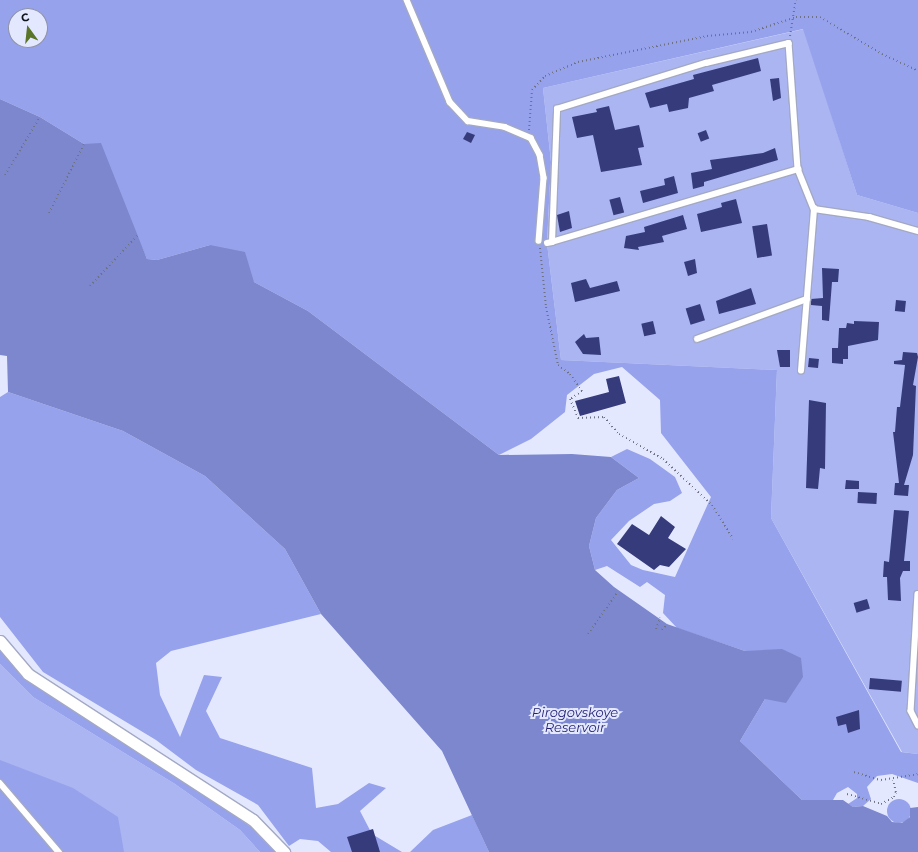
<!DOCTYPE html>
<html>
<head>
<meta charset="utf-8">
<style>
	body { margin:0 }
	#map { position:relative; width:918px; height:852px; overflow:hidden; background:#e3e8ff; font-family:Montserrat,sans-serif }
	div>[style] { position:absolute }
	.green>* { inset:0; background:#aab5f2 }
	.forest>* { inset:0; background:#96a2eb }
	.round { border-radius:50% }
	.water>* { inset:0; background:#7c87ce }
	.building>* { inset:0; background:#363b7b; transform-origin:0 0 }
	.path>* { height:2px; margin-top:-1px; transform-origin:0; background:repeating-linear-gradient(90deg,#6e7282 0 1px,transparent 0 4px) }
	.roads { filter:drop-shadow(1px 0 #a3a9c4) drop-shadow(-1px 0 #a3a9c4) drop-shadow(0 1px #a3a9c4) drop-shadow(0 -1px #a3a9c4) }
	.service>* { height:5.5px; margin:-2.75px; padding:0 2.75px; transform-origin:2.75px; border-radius:2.75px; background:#fff }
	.minor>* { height:11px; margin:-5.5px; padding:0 5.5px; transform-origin:5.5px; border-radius:5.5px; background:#fff }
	span { translate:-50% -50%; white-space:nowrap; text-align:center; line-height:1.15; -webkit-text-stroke:4px #e3e8ff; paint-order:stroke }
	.water-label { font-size:13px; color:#221e71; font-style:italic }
	.north { position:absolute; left:8px; top:8px; width:40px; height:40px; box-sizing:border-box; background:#e3e8ff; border:1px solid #8e92a4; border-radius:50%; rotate:345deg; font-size:11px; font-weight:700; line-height:16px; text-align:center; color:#0f111b }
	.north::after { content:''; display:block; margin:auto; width:14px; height:18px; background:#5a7528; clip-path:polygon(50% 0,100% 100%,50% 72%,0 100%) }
</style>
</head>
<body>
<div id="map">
	<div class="green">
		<i style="clip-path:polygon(804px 29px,857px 195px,918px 213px,918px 754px,902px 752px,771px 518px,777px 370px,561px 360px,547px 243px,551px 162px,543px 88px)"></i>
		<i style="clip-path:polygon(0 664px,33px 697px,175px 784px,240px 830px,260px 852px,0 852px)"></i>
	</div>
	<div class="forest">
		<i style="clip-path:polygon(evenodd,0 0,918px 0,918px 213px,857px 195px,803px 29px,543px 88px,551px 162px,547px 243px,561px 360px,777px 370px,771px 518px,901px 752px,918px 754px,918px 783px,892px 774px,877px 776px,867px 787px,871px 799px,863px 806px,853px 807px,848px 804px,857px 798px,857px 794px,848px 787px,837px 793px,833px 800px,802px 800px,740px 741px,765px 699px,774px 653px,745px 651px,677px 628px,663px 613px,665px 595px,647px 582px,640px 587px,607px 566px,595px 570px,589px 546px,596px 518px,617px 490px,639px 478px,611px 457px,627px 449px,650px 459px,675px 477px,682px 493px,670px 501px,654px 504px,629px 521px,611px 540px,631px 565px,643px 570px,675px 577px,711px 497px,661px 433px,660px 400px,622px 367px,594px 374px,567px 395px,565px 412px,531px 439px,499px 455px,308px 311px,254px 282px,210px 245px,157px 260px,147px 259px,137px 236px,84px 144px,40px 117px,0 99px,0 0,16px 16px,40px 16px,40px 40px,16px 40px,16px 16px)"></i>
		<i style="clip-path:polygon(8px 392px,123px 431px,205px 476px,285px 549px,321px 614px,171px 651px,156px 663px,160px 695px,180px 737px,204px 675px,222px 677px,206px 711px,220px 738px,312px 768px,316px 808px,338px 804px,369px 783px,386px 788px,360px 811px,372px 834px,402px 852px,331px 852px,318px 841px,300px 839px,289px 846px,258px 805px,196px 770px,156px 740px,43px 672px,0 617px,0 397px)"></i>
		<i style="clip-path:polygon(0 650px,30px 682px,175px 774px,251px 827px,275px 852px,260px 852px,240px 830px,175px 784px,33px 697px,0 664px)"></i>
		<i style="clip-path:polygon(0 760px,73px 788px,118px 817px,124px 852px,0 852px)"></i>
		<i class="round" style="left:887px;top:799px;width:24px;height:24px"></i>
		<i style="clip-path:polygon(472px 815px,489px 852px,410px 852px,433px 830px)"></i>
	</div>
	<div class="water">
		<i style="clip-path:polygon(0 99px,40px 117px,84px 144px,101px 143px,147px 259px,157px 260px,210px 245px,245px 252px,254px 282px,308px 311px,499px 455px,572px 454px,611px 457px,639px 478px,617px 490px,596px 518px,589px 546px,595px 570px,614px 587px,667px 624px,745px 651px,782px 649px,801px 658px,803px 677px,786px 703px,765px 699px,740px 741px,802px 800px,843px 800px,853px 807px,863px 806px,887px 816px,892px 822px,902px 823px,910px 817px,910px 808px,918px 807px,918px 852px,489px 852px,442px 751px,321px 614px,285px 549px,205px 476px,123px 431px,8px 392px,7px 356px,0 355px)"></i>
	</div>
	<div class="building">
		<i style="clip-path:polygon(758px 58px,761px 71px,712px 85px,714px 91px,689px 98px,688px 108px,669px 112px,667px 104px,650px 108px,645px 93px,694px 79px,693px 75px)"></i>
		<i style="clip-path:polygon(779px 78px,781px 98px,773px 101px,770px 79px)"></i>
		<i style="clip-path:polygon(609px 106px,615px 130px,639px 125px,644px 147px,638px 148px,642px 165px,601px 172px,593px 135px,577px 138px,572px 117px,597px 112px,596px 109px)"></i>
		<i style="left:706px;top:130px;width:9px;height:9px;rotate:69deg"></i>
		<i style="clip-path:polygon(467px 132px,475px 135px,471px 143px,463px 139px)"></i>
		<i style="clip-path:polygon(775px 148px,778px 160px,704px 182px,704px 186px,693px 189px,691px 173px,712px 169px,710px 160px,763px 153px)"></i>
		<i style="clip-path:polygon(674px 176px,678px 193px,643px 203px,640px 191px,665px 185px,664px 179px)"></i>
		<i style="left:620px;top:197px;width:16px;height:11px;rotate:75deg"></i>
		<i style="clip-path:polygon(736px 199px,742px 223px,701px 232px,697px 214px,722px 207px,721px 203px)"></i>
		<i style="clip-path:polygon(569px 211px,572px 228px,560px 232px,557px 215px)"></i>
		<i style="clip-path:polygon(683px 215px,687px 229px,662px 236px,664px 242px,638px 247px,639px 250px,624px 248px,626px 236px,645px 232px,644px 227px)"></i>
		<i style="left:767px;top:224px;width:32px;height:15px;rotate:81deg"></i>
		<i style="clip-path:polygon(695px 259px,697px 273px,688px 276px,684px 262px)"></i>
		<i style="clip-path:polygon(822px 268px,839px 269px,838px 282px,832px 282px,829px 321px,822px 320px,822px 306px,811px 305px,811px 299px,823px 298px)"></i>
		<i style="clip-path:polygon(586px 279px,590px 288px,617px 281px,620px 291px,575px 302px,571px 283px)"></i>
		<i style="clip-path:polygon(751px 288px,756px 304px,719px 314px,716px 301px)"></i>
		<i style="left:896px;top:300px;width:10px;height:11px;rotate:6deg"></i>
		<i style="left:700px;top:304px;width:17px;height:15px;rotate:73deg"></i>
		<i style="left:653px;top:321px;width:13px;height:12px;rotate:77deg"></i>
		<i style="clip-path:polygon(854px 321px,879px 322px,878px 340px,848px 346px,848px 359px,843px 359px,843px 364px,832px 363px,832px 348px,838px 348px,839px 328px,846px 328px,847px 323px,854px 324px)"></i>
		<i style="clip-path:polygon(584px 334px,586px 338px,599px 337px,601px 355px,583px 354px,575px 342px)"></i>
		<i style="clip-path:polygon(777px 350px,790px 350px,790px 367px,780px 367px)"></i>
		<i style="clip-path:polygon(903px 352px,917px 353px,918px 357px,913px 385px,916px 386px,913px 455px,904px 485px,909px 485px,908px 496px,894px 495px,895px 483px,899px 483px,893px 432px,895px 432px,897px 407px,900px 407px,905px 365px,894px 364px,894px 361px,902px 360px)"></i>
		<i style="left:809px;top:358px;width:10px;height:9px;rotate:6deg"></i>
		<i style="clip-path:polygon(619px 376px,626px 403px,580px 416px,575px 401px,609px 392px,606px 379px)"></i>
		<i style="clip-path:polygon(809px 400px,826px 403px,825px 469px,820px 468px,818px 489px,806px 488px)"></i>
		<i style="clip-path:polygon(846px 480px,859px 481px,859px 489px,845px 489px)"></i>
		<i style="left:858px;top:492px;width:19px;height:11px;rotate:3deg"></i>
		<i style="clip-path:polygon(894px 510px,909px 511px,904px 561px,910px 561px,910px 571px,903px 571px,900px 578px,901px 601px,888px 600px,887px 577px,883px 577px,884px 561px,889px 562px)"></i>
		<i style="clip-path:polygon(661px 516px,675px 527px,668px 538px,686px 549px,669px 567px,660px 565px,654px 570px,617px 544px,632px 524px,649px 535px)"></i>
		<i style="left:867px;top:599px;width:10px;height:14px;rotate:73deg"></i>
		<i style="left:870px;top:678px;width:32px;height:11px;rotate:5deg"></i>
		<i style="clip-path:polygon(859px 710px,860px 729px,848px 733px,846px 724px,838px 726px,836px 717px)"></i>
		<i style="clip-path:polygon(373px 829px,380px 852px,352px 852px,347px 837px)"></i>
	</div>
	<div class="path">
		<i style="left:790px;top:36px;width:36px;rotate:-81deg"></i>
		<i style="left:529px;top:130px;width:40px;rotate:-85.7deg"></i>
		<i style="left:532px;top:90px;width:19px;rotate:-47deg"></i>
		<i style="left:545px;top:76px;width:36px;rotate:-23deg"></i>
		<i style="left:578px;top:62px;width:132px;rotate:-11.4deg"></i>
		<i style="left:707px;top:36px;width:44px;rotate:-5.2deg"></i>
		<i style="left:751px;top:32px;width:47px;rotate:-18.4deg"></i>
		<i style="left:796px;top:17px;width:24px"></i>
		<i style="left:820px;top:17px;width:72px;rotate:30.8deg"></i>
		<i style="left:882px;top:54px;width:40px;rotate:25deg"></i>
		<i style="left:5px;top:175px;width:68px;rotate:-58.9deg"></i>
		<i style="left:49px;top:213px;width:77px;rotate:-63.1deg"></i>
		<i style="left:540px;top:248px;width:59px;rotate:84.2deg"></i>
		<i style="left:546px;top:307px;width:59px;rotate:78.3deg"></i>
		<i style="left:558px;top:365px;width:15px;rotate:37deg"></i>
		<i style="left:570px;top:374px;width:21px;rotate:55deg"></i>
		<i style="left:582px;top:391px;width:14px;rotate:146deg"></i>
		<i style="left:570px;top:399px;width:21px;rotate:67deg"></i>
		<i style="left:578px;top:418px;width:26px;rotate:-2deg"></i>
		<i style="left:604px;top:417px;width:23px;rotate:49deg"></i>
		<i style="left:619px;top:434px;width:51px;rotate:29.6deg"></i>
		<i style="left:663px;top:459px;width:67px;rotate:43.2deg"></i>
		<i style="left:712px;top:505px;width:40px;rotate:58deg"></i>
		<i style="left:90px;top:286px;width:69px;rotate:-46.8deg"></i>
		<i style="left:656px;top:629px;width:12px;rotate:-70deg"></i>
		<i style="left:662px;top:630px;width:8px;rotate:-50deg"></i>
		<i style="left:588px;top:634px;width:50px;rotate:-54.7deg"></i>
		<i style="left:854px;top:772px;width:28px;rotate:17deg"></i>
		<i style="left:881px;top:780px;width:37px;rotate:-9deg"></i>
		<i style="left:847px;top:794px;width:35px;rotate:16deg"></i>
		<i style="left:881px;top:804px;width:15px;rotate:-28deg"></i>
		<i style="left:894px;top:797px;width:5px;rotate:-68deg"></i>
		<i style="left:896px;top:792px;width:12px;rotate:-104deg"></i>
	</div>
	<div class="roads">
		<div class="service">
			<i style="left:407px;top:0;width:111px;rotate:67.1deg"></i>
			<i style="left:450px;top:102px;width:26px;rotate:47deg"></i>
			<i style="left:468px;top:121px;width:37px;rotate:9deg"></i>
			<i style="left:505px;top:127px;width:28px;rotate:23deg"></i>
			<i style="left:531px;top:138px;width:19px;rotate:62deg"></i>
			<i style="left:540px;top:155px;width:23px;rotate:80deg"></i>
			<i style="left:544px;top:178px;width:63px;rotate:94.5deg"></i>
			<i style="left:552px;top:242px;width:257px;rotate:-16.5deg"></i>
			<i style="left:547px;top:243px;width:5px;rotate:-11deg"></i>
			<i style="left:552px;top:242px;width:133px;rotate:-87.8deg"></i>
			<i style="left:557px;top:109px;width:156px;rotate:-17.2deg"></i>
			<i style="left:706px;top:63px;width:85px;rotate:-13.5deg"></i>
			<i style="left:789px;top:43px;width:126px;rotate:85.9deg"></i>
			<i style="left:798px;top:169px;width:43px;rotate:68.2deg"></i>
			<i style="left:697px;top:339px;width:117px;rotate:-20deg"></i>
			<i style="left:801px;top:371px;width:163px;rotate:-85.4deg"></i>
			<i style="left:814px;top:209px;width:56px;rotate:8.3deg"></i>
			<i style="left:869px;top:217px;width:51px;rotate:15.9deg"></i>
			<i style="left:918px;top:594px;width:117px;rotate:93.4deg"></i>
			<i style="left:911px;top:711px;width:16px;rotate:63deg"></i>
			<i style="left:0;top:783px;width:91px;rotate:49.5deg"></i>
		</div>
		<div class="minor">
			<i style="left:0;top:641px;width:43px;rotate:49.7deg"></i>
			<i style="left:28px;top:674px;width:268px;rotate:33deg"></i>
			<i style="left:253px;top:820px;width:45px;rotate:45.9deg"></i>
		</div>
	</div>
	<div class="water-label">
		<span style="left:575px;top:720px">Pirogovskoye<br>Reservoir</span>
	</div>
	<div class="north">С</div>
</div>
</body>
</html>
